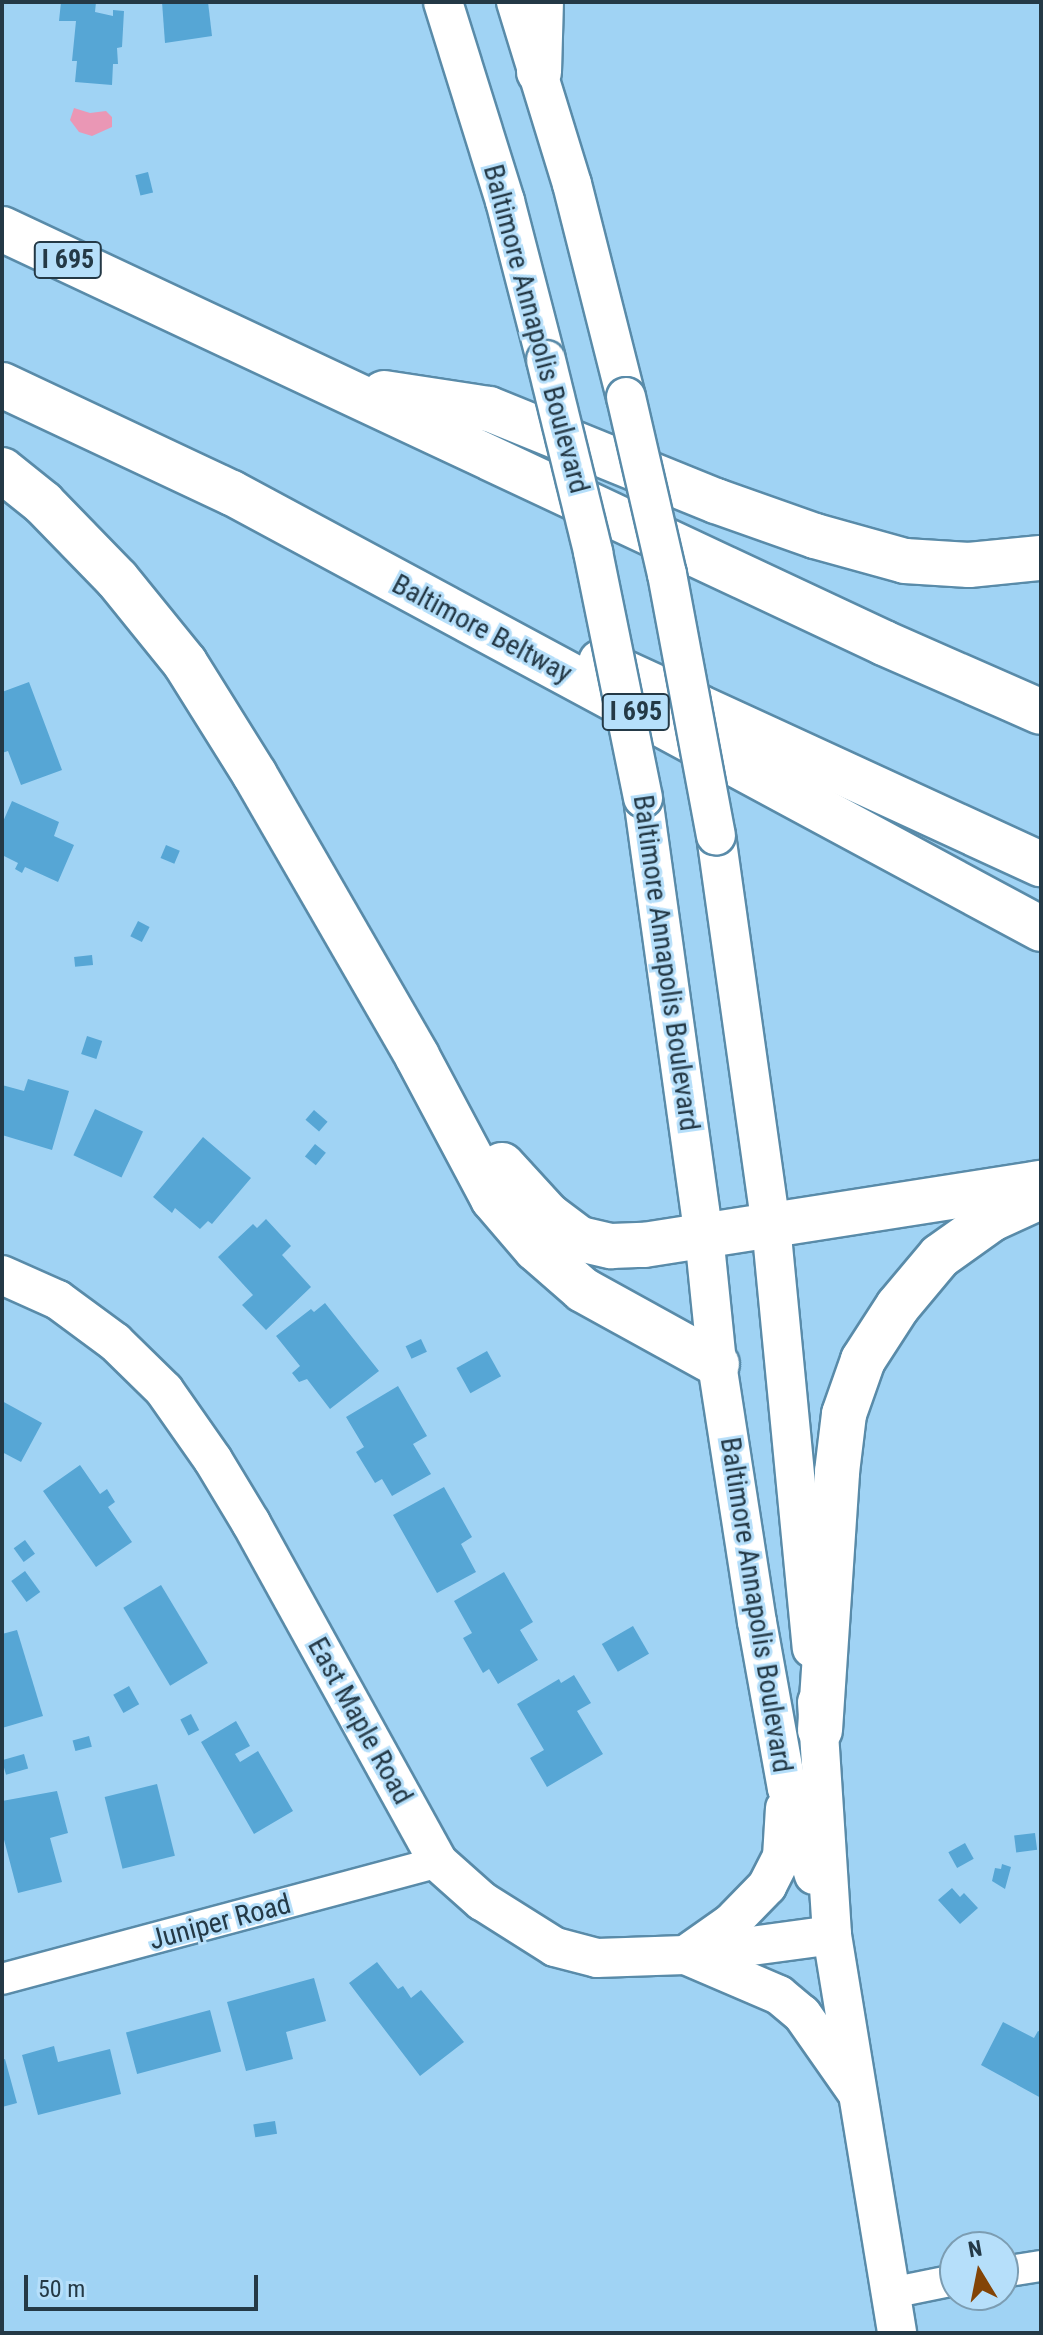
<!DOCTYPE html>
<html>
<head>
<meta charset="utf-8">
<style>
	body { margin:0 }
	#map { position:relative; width:1043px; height:2335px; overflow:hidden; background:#a0d3f4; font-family:"Roboto Condensed",sans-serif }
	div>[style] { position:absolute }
	.water>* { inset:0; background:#ea97b5 }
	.building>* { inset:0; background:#56a6d5; transform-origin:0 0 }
	.roads { filter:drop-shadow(2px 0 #598ba9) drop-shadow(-2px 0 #598ba9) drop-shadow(0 2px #598ba9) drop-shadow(0 -2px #598ba9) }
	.minor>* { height:30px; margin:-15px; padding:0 15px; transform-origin:15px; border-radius:15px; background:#fff }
	.major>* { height:38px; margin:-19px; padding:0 19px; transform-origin:19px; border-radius:19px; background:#fff }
	.highway>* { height:44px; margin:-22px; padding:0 22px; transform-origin:22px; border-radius:22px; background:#fff }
	.bridges { filter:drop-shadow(2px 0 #598ba9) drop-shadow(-2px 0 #598ba9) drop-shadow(0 2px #598ba9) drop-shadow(0 -2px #598ba9) }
	.major-bridge>* { height:38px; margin:-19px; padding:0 19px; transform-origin:19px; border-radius:19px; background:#fff }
	span { translate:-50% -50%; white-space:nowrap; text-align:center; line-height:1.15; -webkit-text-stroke:6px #b6dffa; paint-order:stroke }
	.shield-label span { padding:2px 6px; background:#b6dffa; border:2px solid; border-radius:6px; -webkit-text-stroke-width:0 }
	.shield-label { font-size:26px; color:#243946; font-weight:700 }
	.street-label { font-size:28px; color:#243946 }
	.frame { position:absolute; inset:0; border:4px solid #243946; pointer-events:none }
	.north { position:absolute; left:939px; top:2231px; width:80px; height:80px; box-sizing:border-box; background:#b6dffa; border:2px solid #7c9db2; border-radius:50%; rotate:350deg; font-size:22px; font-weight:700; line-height:32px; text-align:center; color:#243946 }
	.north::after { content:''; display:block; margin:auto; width:28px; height:36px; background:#834406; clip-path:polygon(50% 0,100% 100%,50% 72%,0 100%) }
	.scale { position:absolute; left:24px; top:2275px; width:234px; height:36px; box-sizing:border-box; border:4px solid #243946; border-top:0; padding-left:10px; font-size:24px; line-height:28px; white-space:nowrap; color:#243946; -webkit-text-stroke:6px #b6dffa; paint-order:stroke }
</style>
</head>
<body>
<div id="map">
	<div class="water">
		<i style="clip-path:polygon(74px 108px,90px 113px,106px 111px,112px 117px,112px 127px,92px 136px,79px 132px,70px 120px)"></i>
	</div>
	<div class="building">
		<i style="clip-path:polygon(61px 2px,96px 2px,95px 12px,113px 16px,113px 10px,124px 11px,122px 47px,117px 48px,118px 64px,113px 64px,112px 85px,75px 82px,77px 61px,72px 61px,76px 21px,59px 21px)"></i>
		<i style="clip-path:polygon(162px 2px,208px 2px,212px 36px,165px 43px)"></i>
		<i style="left:148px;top:172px;width:21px;height:13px;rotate:76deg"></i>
		<i style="clip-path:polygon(29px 682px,62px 770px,21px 785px,8px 751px,2px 753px,2px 692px)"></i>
		<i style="clip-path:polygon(12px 801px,59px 822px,54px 836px,74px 845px,58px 882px,25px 867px,22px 873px,15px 869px,18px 863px,2px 855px,2px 824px)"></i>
		<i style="left:166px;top:845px;width:15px;height:14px;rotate:23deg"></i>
		<i style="left:138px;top:921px;width:13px;height:17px;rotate:27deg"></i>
		<i style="left:92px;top:955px;width:10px;height:18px;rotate:84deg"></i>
		<i style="left:87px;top:1036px;width:16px;height:19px;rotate:18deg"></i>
		<i style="clip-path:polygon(28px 1079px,69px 1091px,52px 1150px,2px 1135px,2px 1085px,24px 1091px)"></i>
		<i style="left:95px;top:1109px;width:53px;height:51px;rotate:25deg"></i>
		<i style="left:314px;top:1110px;width:18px;height:13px;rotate:41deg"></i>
		<i style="clip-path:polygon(203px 1137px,251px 1178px,212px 1224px,208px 1221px,200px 1229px,175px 1208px,172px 1213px,153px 1197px)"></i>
		<i style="left:315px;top:1144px;width:14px;height:16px;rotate:39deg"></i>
		<i style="clip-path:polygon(266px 1219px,291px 1246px,282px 1255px,311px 1287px,266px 1330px,242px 1305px,253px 1295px,218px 1257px,253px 1224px,257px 1228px)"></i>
		<i style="clip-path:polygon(325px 1303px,379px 1371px,330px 1409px,307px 1379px,299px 1382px,292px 1373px,300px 1366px,276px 1336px,311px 1309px,314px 1312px)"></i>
		<i style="left:421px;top:1339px;width:14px;height:17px;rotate:65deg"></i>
		<i style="left:487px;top:1351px;width:29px;height:35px;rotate:61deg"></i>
		<i style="clip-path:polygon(398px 1386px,427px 1436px,413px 1444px,431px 1474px,392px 1496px,382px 1479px,375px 1483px,356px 1452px,364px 1447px,346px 1417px)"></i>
		<i style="clip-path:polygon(2px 1401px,42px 1423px,21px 1462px,2px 1452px)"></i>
		<i style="clip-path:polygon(80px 1465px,100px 1494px,107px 1489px,115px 1502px,108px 1507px,132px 1542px,96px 1567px,43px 1491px)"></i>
		<i style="clip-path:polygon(444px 1487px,472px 1537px,461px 1544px,476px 1572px,437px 1593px,393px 1515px)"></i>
		<i style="left:25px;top:1540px;width:17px;height:14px;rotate:54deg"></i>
		<i style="left:25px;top:1571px;width:26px;height:17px;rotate:54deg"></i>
		<i style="clip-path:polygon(504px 1572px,533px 1622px,520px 1630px,538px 1660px,498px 1684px,489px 1669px,483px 1673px,463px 1638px,472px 1633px,454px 1601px)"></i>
		<i style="left:161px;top:1585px;width:91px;height:44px;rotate:59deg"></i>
		<i style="left:633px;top:1626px;width:32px;height:36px;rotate:60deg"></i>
		<i style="clip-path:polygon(17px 1630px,43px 1716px,2px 1728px,2px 1634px)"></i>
		<i style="clip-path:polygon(574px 1675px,591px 1703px,577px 1711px,603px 1754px,547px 1787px,530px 1758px,544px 1750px,517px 1704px,559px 1679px,561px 1683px)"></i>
		<i style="left:129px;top:1686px;width:21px;height:18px;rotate:61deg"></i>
		<i style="left:191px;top:1714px;width:18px;height:12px;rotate:63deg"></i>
		<i style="clip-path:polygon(236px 1721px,250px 1746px,235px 1754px,240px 1762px,258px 1751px,293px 1811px,254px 1834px,201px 1742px)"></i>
		<i style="left:89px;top:1736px;width:11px;height:17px;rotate:75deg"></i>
		<i style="left:24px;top:1754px;width:15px;height:23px;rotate:74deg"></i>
		<i style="left:157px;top:1784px;width:74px;height:54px;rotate:76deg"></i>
		<i style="clip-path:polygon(57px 1791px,68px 1833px,50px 1838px,62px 1882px,18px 1893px,2px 1832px,2px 1801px)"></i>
		<i style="left:1035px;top:1833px;width:17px;height:21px;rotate:83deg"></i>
		<i style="left:965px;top:1843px;width:18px;height:19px;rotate:61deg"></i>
		<i style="clip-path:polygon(1002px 1864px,1011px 1867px,1005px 1889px,992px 1881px,995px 1868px,1001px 1869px)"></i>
		<i style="clip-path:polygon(952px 1888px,960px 1897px,964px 1893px,978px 1908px,960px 1924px,938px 1900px)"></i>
		<i style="clip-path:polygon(377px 1962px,398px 1989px,403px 1986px,411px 1998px,421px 1990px,464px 2042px,420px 2076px,349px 1983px)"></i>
		<i style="clip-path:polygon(314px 1978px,326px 2021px,286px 2032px,293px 2059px,246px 2071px,227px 2002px)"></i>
		<i style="left:210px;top:2010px;width:43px;height:87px;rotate:75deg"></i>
		<i style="clip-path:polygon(1003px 2022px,1034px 2038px,1038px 2031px,1041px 2032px,1041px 2098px,981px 2065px)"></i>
		<i style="clip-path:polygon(54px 2046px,58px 2062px,110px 2049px,121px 2094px,38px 2115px,22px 2055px)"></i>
		<i style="clip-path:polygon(5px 2059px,17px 2103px,2px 2107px,2px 2060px)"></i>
		<i style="left:275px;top:2121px;width:13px;height:22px;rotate:81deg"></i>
	</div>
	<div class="roads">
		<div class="minor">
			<i style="left:2px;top:1979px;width:451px;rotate:-15deg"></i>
			<i style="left:1003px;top:2272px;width:38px;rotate:-9deg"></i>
			<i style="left:891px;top:2293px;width:65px;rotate:-11.5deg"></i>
		</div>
		<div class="major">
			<i style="left:443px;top:2px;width:208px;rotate:72.7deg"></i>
			<i style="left:505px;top:201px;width:164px;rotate:75.5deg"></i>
			<i style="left:516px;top:2px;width:190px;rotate:72.9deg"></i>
			<i style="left:572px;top:184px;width:220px;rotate:75.8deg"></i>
			<i style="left:643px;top:798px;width:441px;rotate:82.1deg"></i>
			<i style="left:704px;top:1235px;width:130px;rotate:84.2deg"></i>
			<i style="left:717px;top:1364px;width:261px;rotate:81.2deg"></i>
			<i style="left:757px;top:1622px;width:169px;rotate:79.8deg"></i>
			<i style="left:787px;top:1788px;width:91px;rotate:72.8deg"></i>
			<i style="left:716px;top:835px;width:394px;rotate:82deg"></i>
			<i style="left:771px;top:1225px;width:425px;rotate:84.5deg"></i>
			<i style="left:2px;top:1275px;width:61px;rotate:24.1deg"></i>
			<i style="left:58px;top:1300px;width:71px;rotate:36.4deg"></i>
			<i style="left:115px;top:1342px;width:69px;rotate:44.4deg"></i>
			<i style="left:164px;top:1390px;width:85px;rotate:55deg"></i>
			<i style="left:213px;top:1460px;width:74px;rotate:58.9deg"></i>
			<i style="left:251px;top:1523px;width:387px;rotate:61.1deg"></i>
			<i style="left:438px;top:1862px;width:59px;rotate:41.6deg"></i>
			<i style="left:482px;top:1901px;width:86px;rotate:32.2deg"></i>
			<i style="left:555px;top:1947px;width:43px;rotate:14.7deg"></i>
			<i style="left:597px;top:1958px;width:88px;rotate:-2deg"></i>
			<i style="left:685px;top:1955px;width:148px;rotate:-7.7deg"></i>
			<i style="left:817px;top:1702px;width:233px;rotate:86.3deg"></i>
			<i style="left:832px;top:1935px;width:403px;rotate:80.7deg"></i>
			<i style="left:691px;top:1951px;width:49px;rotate:-35deg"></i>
			<i style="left:731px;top:1923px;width:52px;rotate:-45.8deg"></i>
			<i style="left:767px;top:1886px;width:33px;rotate:-63deg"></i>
			<i style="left:782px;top:1857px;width:49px;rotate:-86.5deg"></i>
			<i style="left:688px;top:1956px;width:99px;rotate:23.2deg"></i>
			<i style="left:779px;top:1995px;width:30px;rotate:40deg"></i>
			<i style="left:802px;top:2014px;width:94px;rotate:55deg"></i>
		</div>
		<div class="highway">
			<i style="left:539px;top:72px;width:70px;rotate:-88.4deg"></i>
			<i style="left:2px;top:229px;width:974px;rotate:25.14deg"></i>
			<i style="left:884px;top:643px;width:171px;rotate:23.7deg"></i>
			<i style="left:2px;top:385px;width:254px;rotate:25.2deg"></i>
			<i style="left:232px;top:493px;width:919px;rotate:28.32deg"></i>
			<i style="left:384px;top:393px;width:106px;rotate:8.7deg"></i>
			<i style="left:489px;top:409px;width:245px;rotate:22.1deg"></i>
			<i style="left:716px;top:501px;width:105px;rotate:19.5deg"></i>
			<i style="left:815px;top:536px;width:93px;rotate:15.5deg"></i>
			<i style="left:905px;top:561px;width:64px;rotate:3.6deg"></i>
			<i style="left:969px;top:565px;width:72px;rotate:-5.6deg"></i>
			<i style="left:2px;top:470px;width:53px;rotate:38.8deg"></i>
			<i style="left:43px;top:503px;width:106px;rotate:45.8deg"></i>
			<i style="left:117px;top:579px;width:108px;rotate:51deg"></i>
			<i style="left:185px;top:663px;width:132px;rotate:58deg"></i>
			<i style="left:255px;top:775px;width:324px;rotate:60deg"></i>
			<i style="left:417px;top:1056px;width:162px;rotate:62deg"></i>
			<i style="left:493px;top:1199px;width:66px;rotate:49.3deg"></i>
			<i style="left:536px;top:1249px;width:62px;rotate:41.1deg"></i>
			<i style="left:583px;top:1290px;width:153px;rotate:28.9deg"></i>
			<i style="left:601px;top:662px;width:484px;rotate:24.7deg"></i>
			<i style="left:502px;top:1165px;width:68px;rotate:47.4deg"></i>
			<i style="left:548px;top:1215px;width:40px;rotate:37deg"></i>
			<i style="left:580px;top:1239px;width:32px;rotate:13deg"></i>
			<i style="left:611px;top:1246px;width:33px;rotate:-2deg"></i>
			<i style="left:644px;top:1245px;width:402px;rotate:-8.9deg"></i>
			<i style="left:820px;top:1730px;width:259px;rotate:-86.2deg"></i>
			<i style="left:837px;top:1472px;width:58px;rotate:-83.1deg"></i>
			<i style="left:844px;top:1414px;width:57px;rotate:-70.6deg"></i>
			<i style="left:863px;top:1360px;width:64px;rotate:-57.1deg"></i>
			<i style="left:898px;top:1306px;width:65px;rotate:-50deg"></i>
			<i style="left:940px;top:1256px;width:64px;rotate:-35.4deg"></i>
			<i style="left:992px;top:1219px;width:51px;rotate:-24.5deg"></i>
		</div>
	</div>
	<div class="bridges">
		<div class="major-bridge">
			<i style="left:546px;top:360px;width:198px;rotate:76.2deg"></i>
			<i style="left:593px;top:552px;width:251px;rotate:78.5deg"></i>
			<i style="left:626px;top:397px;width:182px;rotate:77deg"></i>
			<i style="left:667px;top:574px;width:266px;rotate:79.4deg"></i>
		</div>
	</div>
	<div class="shield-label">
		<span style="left:68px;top:260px">I 695</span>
		<span style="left:636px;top:712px">I 695</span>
	</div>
	<div class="street-label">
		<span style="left:536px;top:329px;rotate:75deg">Baltimore Annapolis Boulevard</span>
		<span style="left:482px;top:629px;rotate:28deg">Baltimore Beltway</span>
		<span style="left:666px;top:963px;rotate:82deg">Baltimore Annapolis Boulevard</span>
		<span style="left:756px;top:1605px;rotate:81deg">Baltimore Annapolis Boulevard</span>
		<span style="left:360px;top:1721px;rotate:61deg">East Maple Road</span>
		<span style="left:220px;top:1922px;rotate:-15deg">Juniper Road</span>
	</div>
	<div class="frame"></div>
	<div class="north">N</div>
	<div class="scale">50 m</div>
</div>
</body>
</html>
